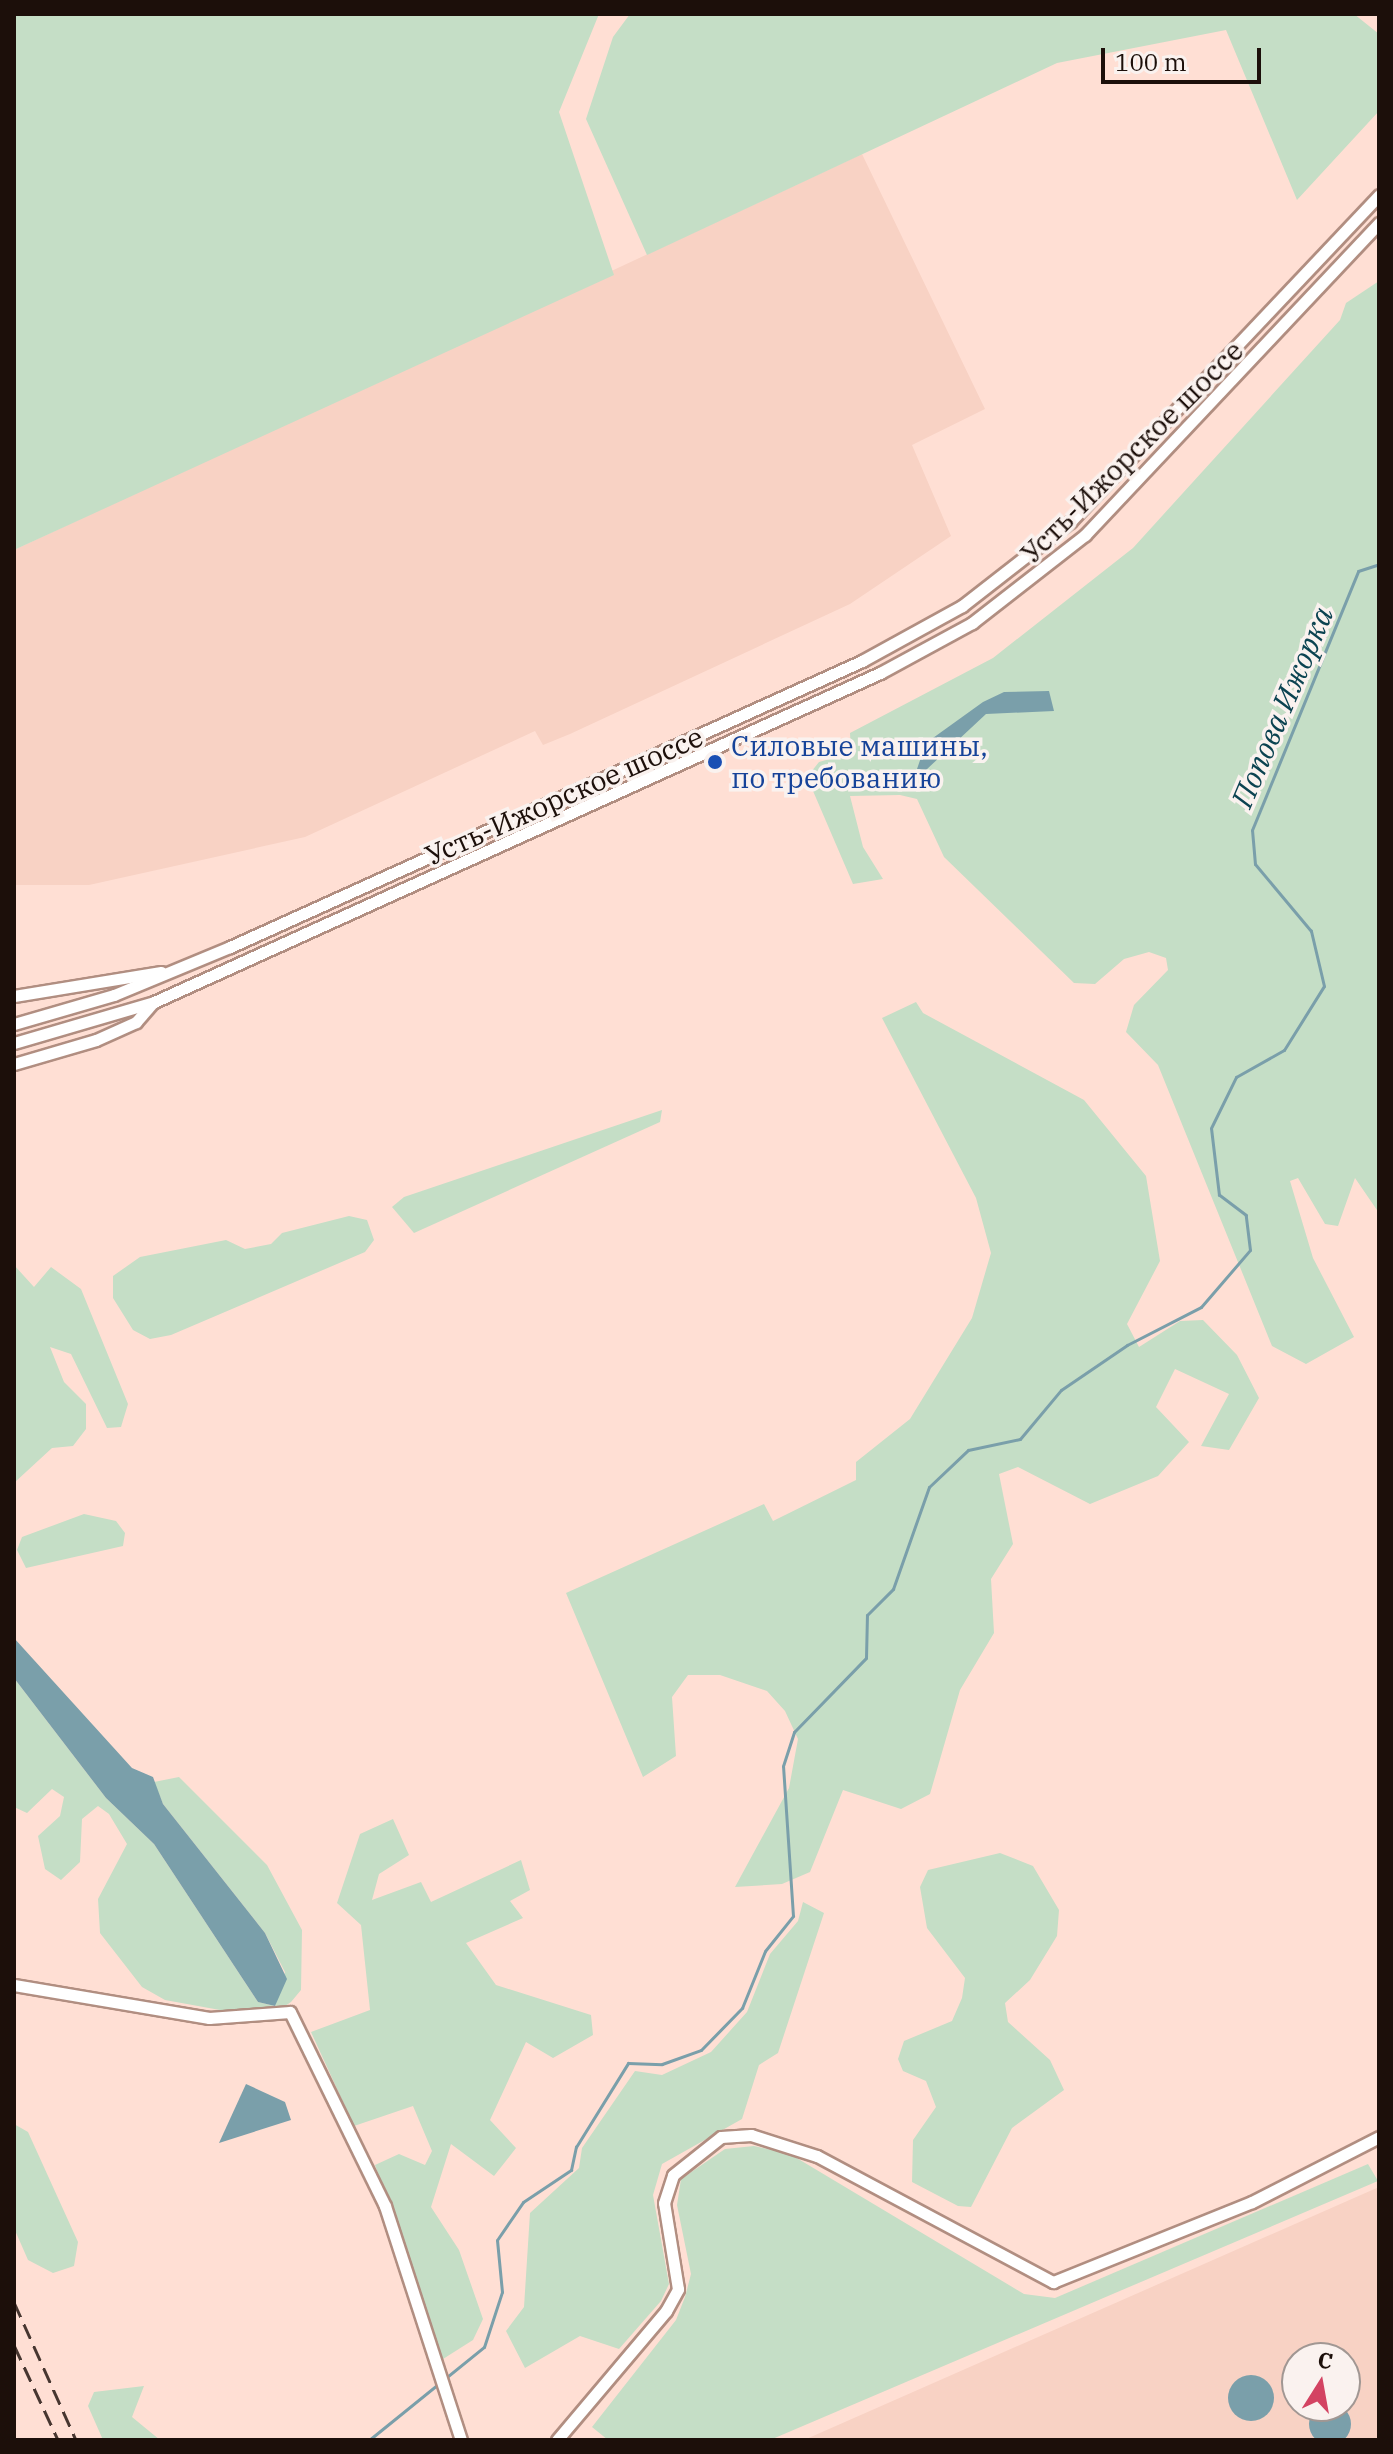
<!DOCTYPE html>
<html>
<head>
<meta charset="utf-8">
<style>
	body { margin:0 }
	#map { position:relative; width:1393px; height:2454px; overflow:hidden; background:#ffdfd4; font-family:"IBM Plex Serif",serif }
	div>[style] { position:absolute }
	.built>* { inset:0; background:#f8d2c4 }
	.green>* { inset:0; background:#c5dec6 }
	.water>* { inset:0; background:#7a9faa }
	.round { border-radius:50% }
	.stream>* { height:3px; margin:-1.5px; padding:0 1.5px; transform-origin:1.5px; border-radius:1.5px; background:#7a9faa }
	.roads { filter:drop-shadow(2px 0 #b18e81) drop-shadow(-2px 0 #b18e81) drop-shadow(0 2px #b18e81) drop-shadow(0 -2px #b18e81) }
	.minor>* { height:11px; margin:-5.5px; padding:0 5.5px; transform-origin:5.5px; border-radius:5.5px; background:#fff }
	.rail>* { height:3px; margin-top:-1.5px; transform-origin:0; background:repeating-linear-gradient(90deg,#473630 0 16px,transparent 0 24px) }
	.dots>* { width:22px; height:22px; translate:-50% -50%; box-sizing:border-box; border:4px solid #faf2ef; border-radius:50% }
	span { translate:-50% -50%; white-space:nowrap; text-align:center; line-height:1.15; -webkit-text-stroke:7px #faf2ef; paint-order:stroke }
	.street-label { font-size:28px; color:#1c0f0a }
	.transit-label { font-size:28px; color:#164399 }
	.left { translate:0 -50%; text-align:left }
	.water-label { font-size:30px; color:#0b4351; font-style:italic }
	.frame { position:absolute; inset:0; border:16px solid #1c0f0a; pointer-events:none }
	.north { position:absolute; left:1281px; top:2342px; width:80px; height:80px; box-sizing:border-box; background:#faf2ef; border:2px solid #a19793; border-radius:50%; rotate:11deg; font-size:22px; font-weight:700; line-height:32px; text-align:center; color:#1c0f0a }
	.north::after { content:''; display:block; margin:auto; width:28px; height:36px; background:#d34362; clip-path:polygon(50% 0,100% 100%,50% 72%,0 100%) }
	.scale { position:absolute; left:1101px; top:48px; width:160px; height:36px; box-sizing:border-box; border:4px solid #1c0f0a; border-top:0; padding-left:10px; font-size:24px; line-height:28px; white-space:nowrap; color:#1c0f0a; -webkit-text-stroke:6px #faf2ef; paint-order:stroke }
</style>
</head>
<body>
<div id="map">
	<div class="built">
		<i style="clip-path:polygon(862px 154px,985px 409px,912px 445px,951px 536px,850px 604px,570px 734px,543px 745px,535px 731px,305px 837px,89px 885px,14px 885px,14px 550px)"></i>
		<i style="clip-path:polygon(evenodd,1379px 2187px,1379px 2440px,804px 2440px,1379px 2187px,1297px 2358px,1345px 2358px,1345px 2406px,1297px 2406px,1297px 2358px)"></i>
	</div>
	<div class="green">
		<i style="clip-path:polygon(14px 14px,599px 14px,559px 112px,614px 275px,14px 550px)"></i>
		<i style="clip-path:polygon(630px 14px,1354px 14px,1379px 34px,1379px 111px,1297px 200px,1226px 30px,1057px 63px,647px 255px,586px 119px,613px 37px)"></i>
		<i style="clip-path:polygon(1379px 281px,1379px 1213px,1355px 1178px,1338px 1226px,1325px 1224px,1298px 1178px,1290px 1181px,1313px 1258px,1354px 1337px,1306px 1364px,1272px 1346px,1158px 1065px,1126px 1032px,1134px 1005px,1168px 970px,1166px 958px,1149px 952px,1124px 959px,1095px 984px,1074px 983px,944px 857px,917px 799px,900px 795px,850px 796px,863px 847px,883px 879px,853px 884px,807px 777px,819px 762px,851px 753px,850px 733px,993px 658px,1133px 548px,1340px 320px,1346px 303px)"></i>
		<i style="clip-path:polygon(916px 1002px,923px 1013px,1084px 1100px,1146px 1176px,1160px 1261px,1127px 1324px,1139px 1347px,1180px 1321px,1203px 1320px,1237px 1355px,1259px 1398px,1229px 1450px,1201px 1446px,1229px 1394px,1175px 1369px,1156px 1407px,1189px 1442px,1158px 1476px,1090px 1504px,1018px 1467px,999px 1474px,1013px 1544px,991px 1579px,994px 1633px,960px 1690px,930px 1794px,901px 1809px,843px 1790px,810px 1872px,782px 1884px,735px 1887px,789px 1788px,798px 1739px,785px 1711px,767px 1691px,720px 1675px,688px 1675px,672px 1697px,676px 1756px,643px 1777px,566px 1593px,764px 1504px,773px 1521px,856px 1480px,856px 1462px,910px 1419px,972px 1318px,991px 1253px,976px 1198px,882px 1018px)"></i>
		<i style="clip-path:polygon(662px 1110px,660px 1122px,414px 1233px,392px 1207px,404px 1197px)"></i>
		<i style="clip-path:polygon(349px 1216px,367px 1220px,374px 1240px,365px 1252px,171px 1335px,150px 1339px,133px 1330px,113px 1298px,113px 1276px,140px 1257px,226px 1240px,245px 1249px,271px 1244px,282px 1233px)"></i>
		<i style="clip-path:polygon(14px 1265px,34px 1287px,51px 1267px,81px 1289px,128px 1404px,121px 1427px,107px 1428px,71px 1354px,50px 1347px,64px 1382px,86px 1404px,86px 1429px,73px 1446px,52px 1448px,14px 1483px)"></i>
		<i style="clip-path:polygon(84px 1514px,116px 1521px,125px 1533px,123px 1546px,26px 1568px,17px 1550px,22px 1537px)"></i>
		<i style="clip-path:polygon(14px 1678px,106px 1798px,154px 1844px,258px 2002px,275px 2006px,285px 1972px,265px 1933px,163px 1804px,154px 1782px,179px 1777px,267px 1865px,302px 1930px,301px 1990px,291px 2002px,276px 2012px,231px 2012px,165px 2000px,142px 1987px,100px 1933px,98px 1899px,127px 1844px,109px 1814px,98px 1806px,82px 1819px,80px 1862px,61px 1880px,45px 1869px,38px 1836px,60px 1816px,64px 1797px,52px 1789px,27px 1813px,14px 1807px)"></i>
		<i style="clip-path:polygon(393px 1819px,409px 1855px,379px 1874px,372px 1900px,421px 1882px,431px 1902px,521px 1860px,530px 1890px,510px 1901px,523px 1918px,466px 1943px,496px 1985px,591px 2015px,593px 2035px,553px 2058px,526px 2042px,490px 2120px,516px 2148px,494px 2176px,451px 2144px,431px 2207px,459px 2250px,483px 2319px,473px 2340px,443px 2359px,375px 2165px,399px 2154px,425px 2165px,432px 2151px,413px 2106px,354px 2126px,311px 2032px,370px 2010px,361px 1925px,337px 1903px,360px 1834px)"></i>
		<i style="clip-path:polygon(1000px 1853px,1033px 1866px,1059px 1910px,1057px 1936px,1030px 1980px,1005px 2003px,1008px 2022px,1050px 2060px,1064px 2090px,1012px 2128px,971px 2207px,958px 2206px,912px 2182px,913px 2140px,936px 2107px,926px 2081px,903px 2071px,898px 2059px,904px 2041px,952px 2021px,962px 1998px,965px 1978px,927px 1928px,920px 1887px,928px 1870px)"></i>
		<i style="clip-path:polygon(803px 1902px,824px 1913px,778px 2053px,759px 2065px,742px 2119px,662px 2164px,653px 2195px,669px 2284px,661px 2301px,619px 2349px,580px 2336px,525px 2368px,506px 2331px,524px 2307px,530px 2213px,579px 2168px,582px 2148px,635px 2071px,662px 2075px,711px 2052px,747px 2012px,770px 1954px,798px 1921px)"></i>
		<i style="clip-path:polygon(14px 2124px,28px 2132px,78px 2242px,74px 2266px,53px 2273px,28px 2260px,14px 2228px)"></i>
		<i style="clip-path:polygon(754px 2146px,790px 2154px,1024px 2294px,1055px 2298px,1368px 2164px,1378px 2181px,770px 2440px,608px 2440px,592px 2427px,676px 2320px,685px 2297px,691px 2274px,677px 2205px,681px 2179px,725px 2149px)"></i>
		<i style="clip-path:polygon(144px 2386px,132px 2417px,160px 2440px,103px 2440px,88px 2406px,94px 2392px)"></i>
	</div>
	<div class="water">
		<i style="clip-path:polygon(1049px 691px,1054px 711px,986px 714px,926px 770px,917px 769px,926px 743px,983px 702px,1004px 692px)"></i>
		<i style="clip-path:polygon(14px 1638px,132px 1768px,153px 1777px,163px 1804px,265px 1933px,287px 1979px,275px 2006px,258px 2002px,154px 1844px,106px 1798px,14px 1678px)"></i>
		<i style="clip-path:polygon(246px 2084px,285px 2102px,291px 2120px,219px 2143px)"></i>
		<i class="round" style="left:1228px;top:2375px;width:46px;height:46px"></i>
		<i class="round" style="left:1309px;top:2403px;width:42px;height:42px"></i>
	</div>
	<div class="stream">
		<i style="left:369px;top:2440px;width:148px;rotate:-39deg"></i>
		<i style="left:484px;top:2347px;width:58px;rotate:-71.9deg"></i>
		<i style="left:502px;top:2292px;width:52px;rotate:-95.5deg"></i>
		<i style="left:497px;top:2240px;width:46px;rotate:-55.6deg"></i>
		<i style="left:523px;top:2202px;width:58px;rotate:-33.7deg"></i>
		<i style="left:571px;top:2170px;width:24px;rotate:-78deg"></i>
		<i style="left:576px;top:2147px;width:99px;rotate:-58.2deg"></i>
		<i style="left:628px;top:2063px;width:34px;rotate:2deg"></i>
		<i style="left:662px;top:2064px;width:41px;rotate:-19.7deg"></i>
		<i style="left:701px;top:2050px;width:59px;rotate:-45.7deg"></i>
		<i style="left:742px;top:2008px;width:61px;rotate:-68deg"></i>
		<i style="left:765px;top:1951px;width:45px;rotate:-51.3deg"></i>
		<i style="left:793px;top:1916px;width:150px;rotate:-93.8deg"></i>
		<i style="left:783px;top:1766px;width:36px;rotate:-72deg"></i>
		<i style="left:794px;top:1732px;width:103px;rotate:-45.8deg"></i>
		<i style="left:866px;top:1658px;width:43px;rotate:-88.7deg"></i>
		<i style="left:867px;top:1615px;width:37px;rotate:-45deg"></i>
		<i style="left:893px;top:1589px;width:108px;rotate:-70.6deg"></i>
		<i style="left:929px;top:1487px;width:54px;rotate:-43.5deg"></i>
		<i style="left:968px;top:1450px;width:53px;rotate:-11.9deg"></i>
		<i style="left:1020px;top:1439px;width:64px;rotate:-50.1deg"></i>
		<i style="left:1061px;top:1390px;width:80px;rotate:-34.3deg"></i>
		<i style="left:1127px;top:1345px;width:83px;rotate:-27.2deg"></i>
		<i style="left:1201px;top:1307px;width:75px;rotate:-49.3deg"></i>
		<i style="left:1250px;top:1250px;width:35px;rotate:-97deg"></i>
		<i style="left:1246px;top:1215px;width:34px;rotate:-143deg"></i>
		<i style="left:1219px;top:1195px;width:67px;rotate:-96.8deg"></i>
		<i style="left:1211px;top:1128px;width:57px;rotate:-63.9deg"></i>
		<i style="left:1236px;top:1077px;width:55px;rotate:-29.4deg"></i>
		<i style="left:1284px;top:1050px;width:75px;rotate:-58deg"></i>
		<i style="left:1324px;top:986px;width:57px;rotate:-103.3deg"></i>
		<i style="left:1311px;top:931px;width:87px;rotate:-129.9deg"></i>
		<i style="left:1255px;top:864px;width:34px;rotate:-95deg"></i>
		<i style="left:1252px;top:830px;width:280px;rotate:-67.7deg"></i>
		<i style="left:1358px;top:571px;width:22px;rotate:-18deg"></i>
	</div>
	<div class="roads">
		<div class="minor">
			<i style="left:14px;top:996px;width:149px;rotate:-9.3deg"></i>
			<i style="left:14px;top:1024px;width:104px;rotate:-16.2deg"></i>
			<i style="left:114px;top:995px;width:126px;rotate:-22.5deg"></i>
			<i style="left:230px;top:947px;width:694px;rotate:-24.35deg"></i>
			<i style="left:862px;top:661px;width:114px;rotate:-28.8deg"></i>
			<i style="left:962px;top:606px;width:137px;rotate:-37.9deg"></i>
			<i style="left:1070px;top:522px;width:450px;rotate:-46.6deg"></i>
			<i style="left:14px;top:1043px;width:146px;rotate:-16.3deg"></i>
			<i style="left:154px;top:1002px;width:797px;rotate:-24.38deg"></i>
			<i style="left:880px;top:673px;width:105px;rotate:-28.5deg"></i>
			<i style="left:972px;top:623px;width:143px;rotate:-37.9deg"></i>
			<i style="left:1085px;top:535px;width:429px;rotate:-46.7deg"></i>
			<i style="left:14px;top:1064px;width:85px;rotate:-16.3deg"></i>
			<i style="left:96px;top:1040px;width:44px;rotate:-24.2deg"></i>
			<i style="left:136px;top:1022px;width:23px;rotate:-49deg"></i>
			<i style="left:14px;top:1985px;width:198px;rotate:9.6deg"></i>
			<i style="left:209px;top:2018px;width:81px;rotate:-4.2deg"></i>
			<i style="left:290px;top:2012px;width:216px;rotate:63.9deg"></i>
			<i style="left:385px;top:2206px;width:246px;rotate:72deg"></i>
			<i style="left:557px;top:2440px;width:169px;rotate:-49.8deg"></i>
			<i style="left:666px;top:2311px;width:25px;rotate:-61deg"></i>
			<i style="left:678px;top:2289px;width:87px;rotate:-99.2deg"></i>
			<i style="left:664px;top:2203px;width:29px;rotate:-72deg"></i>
			<i style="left:673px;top:2175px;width:61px;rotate:-38.4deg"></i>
			<i style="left:721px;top:2137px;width:30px;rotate:-4deg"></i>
			<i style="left:751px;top:2135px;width:69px;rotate:17.7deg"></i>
			<i style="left:817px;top:2156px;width:268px;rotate:28.1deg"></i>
			<i style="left:1053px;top:2282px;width:214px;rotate:-21.9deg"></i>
			<i style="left:1252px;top:2202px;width:143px;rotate:-27.1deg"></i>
		</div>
	</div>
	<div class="rail">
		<i style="left:14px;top:2302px;width:151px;rotate:65.8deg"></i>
		<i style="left:14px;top:2345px;width:105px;rotate:65.1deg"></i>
	</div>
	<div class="dots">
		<i style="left:715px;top:762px;background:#1a4fb4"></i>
	</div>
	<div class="street-label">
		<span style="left:1132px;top:452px;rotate:-45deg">Усть-Ижорское шоссе</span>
		<span style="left:564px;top:796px;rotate:-24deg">Усть-Ижорское шоссе</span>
	</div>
	<div class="transit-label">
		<span class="left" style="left:731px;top:762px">Силовые машины,<br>по требованию</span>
	</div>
	<div class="water-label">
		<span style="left:1282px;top:707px;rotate:-67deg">Попова Ижорка</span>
	</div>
	<div class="frame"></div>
	<div class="north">С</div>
	<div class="scale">100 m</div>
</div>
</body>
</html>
